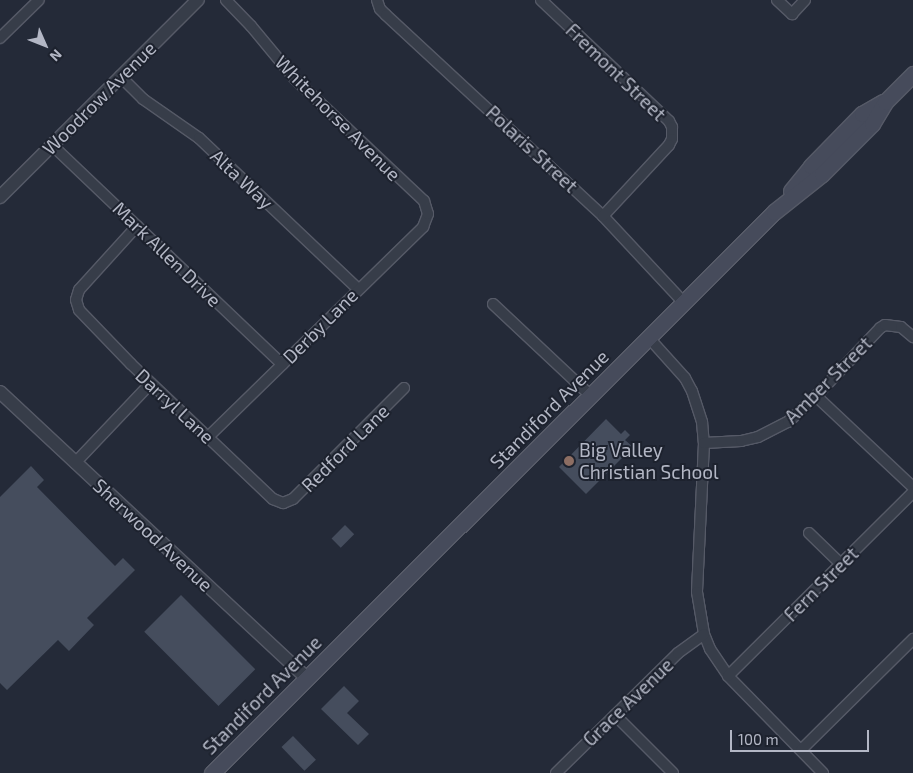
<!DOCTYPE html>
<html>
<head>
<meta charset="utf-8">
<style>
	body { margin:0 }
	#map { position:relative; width:913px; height:773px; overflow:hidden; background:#242a38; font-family:"Exo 2",sans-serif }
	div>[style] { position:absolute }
	.building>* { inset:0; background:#454d5d; transform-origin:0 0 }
	.roads { filter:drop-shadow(1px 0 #565a67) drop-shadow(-1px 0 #565a67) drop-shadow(0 1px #565a67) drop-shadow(0 -1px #565a67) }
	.minor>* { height:10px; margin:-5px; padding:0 5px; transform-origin:5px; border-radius:5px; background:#373d49 }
	.tertiary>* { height:12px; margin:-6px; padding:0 6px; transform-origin:6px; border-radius:6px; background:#373d49 }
	.secondary>* { height:15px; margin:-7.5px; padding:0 7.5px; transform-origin:7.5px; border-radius:7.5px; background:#464b5b }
	.dots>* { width:14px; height:14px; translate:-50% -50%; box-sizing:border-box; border:2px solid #1d222e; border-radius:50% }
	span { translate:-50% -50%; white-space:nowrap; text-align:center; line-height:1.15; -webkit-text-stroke:4px #1d222e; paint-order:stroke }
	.street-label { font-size:19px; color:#b3b7c5 }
	.poi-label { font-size:19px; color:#b3b7c5 }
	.left { translate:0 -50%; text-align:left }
	.north { position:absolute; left:20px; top:20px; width:50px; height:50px; -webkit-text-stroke:4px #1d222e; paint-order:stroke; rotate:134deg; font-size:14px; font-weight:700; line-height:20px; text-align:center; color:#b3b7c5 }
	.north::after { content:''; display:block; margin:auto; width:18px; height:22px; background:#b3b7c5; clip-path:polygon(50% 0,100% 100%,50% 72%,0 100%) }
	.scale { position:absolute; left:730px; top:730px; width:139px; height:22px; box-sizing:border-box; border:2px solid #b3b7c5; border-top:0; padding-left:6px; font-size:15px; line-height:18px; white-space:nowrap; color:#b3b7c5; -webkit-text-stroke:4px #1d222e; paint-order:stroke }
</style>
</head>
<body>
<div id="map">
	<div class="building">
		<i style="clip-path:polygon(606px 419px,621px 434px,625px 430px,630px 435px,625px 440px,633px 447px,586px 494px,559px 467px)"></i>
		<i style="clip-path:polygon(31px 466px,44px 480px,37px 487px,115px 566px,123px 558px,135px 570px,87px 618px,94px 625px,69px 651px,58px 640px,7px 690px,0 683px,0 497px)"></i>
		<i style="left:345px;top:525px;width:13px;height:19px;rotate:45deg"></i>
		<i style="left:181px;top:595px;width:105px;height:52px;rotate:45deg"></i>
		<i style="clip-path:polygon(344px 686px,359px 701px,347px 713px,369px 734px,358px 745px,321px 709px)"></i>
		<i style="left:293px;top:736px;width:33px;height:16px;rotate:46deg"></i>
	</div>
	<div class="roads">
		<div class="minor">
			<i style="left:377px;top:0;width:9px;rotate:72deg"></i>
			<i style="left:380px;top:9px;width:8px;rotate:45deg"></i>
			<i style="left:386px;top:15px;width:296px;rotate:42.8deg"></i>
			<i style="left:603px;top:216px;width:119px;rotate:47deg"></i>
			<i style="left:541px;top:0;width:176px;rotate:43.4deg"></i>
			<i style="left:669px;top:121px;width:7px;rotate:63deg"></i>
			<i style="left:672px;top:127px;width:12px;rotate:90deg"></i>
			<i style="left:672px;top:139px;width:7px;rotate:117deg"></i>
			<i style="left:669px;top:145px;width:97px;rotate:132.9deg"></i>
			<i style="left:777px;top:0;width:21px;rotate:43deg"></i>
			<i style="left:792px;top:14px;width:19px;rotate:-47deg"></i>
			<i style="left:0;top:38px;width:54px;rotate:-44.3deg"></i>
			<i style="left:120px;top:76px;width:33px;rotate:45deg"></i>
			<i style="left:143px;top:99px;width:68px;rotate:34.9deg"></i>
			<i style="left:199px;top:138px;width:219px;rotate:43.5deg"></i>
			<i style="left:52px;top:145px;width:318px;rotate:43.6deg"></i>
			<i style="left:137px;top:226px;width:86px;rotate:132.2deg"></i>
			<i style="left:79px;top:290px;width:10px;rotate:107deg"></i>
			<i style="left:76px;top:300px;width:10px;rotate:73deg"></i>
			<i style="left:79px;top:310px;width:75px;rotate:46.1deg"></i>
			<i style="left:131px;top:364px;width:196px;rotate:43.6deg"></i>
			<i style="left:273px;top:499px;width:11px;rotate:22deg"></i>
			<i style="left:283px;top:503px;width:11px;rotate:-22deg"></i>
			<i style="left:293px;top:499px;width:157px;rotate:-45deg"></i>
			<i style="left:493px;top:304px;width:134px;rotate:43.2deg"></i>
			<i style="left:649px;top:338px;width:54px;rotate:48deg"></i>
			<i style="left:685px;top:378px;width:15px;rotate:62deg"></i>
			<i style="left:692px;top:391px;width:33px;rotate:72deg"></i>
			<i style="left:702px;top:422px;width:21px;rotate:85deg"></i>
			<i style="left:704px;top:443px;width:149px;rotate:92.7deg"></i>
			<i style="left:697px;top:592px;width:43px;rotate:80.5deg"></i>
			<i style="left:704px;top:634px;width:16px;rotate:68deg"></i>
			<i style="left:710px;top:649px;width:32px;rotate:56deg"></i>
			<i style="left:728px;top:676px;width:136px;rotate:45.6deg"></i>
			<i style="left:816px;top:396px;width:133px;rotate:43.2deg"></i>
			<i style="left:208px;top:437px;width:301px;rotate:-44.3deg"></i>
			<i style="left:423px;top:227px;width:14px;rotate:-69deg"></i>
			<i style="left:428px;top:214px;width:14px;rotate:-107deg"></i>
			<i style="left:424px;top:201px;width:178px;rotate:-136.6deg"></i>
			<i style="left:295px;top:79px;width:69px;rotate:-129.7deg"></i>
			<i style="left:251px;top:26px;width:36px;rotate:-134deg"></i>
			<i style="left:704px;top:443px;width:37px;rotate:-3deg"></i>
			<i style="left:741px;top:441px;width:17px;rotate:-13deg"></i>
			<i style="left:758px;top:437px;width:34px;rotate:-27deg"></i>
			<i style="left:788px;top:422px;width:38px;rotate:-43deg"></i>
			<i style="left:816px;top:396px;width:93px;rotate:-46.7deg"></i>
			<i style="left:880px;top:328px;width:6px;rotate:-31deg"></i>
			<i style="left:885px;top:325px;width:16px;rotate:7deg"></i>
			<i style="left:901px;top:327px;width:16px;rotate:40deg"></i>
			<i style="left:75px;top:463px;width:110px;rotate:-46.5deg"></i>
			<i style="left:809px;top:533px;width:45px;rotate:44.1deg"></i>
			<i style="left:728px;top:676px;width:261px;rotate:-44.8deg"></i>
			<i style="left:615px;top:715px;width:82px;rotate:45deg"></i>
			<i style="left:801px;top:750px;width:158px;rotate:-44.7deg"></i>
			<i style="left:556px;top:773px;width:171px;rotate:-44.5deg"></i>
			<i style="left:678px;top:653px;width:32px;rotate:-36deg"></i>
		</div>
		<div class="tertiary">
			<i style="left:0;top:197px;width:279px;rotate:-44.9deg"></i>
			<i style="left:0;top:392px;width:420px;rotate:43deg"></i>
		</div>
		<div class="secondary">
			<i style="left:791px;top:191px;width:32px;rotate:-51deg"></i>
			<i style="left:811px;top:166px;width:73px;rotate:-45.6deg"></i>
			<i style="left:862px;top:114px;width:24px;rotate:-30deg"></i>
			<i style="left:212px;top:773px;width:794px;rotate:-44.95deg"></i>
			<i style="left:774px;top:212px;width:61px;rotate:-38.4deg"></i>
			<i style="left:822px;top:174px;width:71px;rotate:-45deg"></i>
			<i style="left:872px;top:124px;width:26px;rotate:-59deg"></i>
			<i style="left:885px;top:102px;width:40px;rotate:-45deg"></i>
		</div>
	</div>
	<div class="dots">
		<i style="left:569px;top:461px;background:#8d6e63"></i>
	</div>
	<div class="street-label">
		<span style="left:616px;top:72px;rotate:44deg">Fremont Street</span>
		<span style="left:99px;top:98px;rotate:-45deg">Woodrow Avenue</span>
		<span style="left:338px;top:118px;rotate:45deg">Whitehorse Avenue</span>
		<span style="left:532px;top:149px;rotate:43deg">Polaris Street</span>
		<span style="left:242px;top:179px;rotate:43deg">Alta Way</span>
		<span style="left:167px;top:254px;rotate:44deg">Mark Allen Drive</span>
		<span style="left:320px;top:326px;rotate:-45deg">Derby Lane</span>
		<span style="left:828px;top:380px;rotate:-45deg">Amber Street</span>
		<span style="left:175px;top:406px;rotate:43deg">Darryl Lane</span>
		<span style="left:549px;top:409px;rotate:-45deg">Standiford Avenue</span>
		<span style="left:345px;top:448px;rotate:-45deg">Redford Lane</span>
		<span style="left:153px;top:535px;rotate:43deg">Sherwood Avenue</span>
		<span style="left:821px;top:584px;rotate:-45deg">Fern Street</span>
		<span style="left:262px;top:695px;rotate:-45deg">Standiford Avenue</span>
		<span style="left:628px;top:702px;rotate:-44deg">Grace Avenue</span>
	</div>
	<div class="poi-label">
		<span class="left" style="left:579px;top:461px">Big Valley<br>Christian School</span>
	</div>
	<div class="north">N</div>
	<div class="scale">100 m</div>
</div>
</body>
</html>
